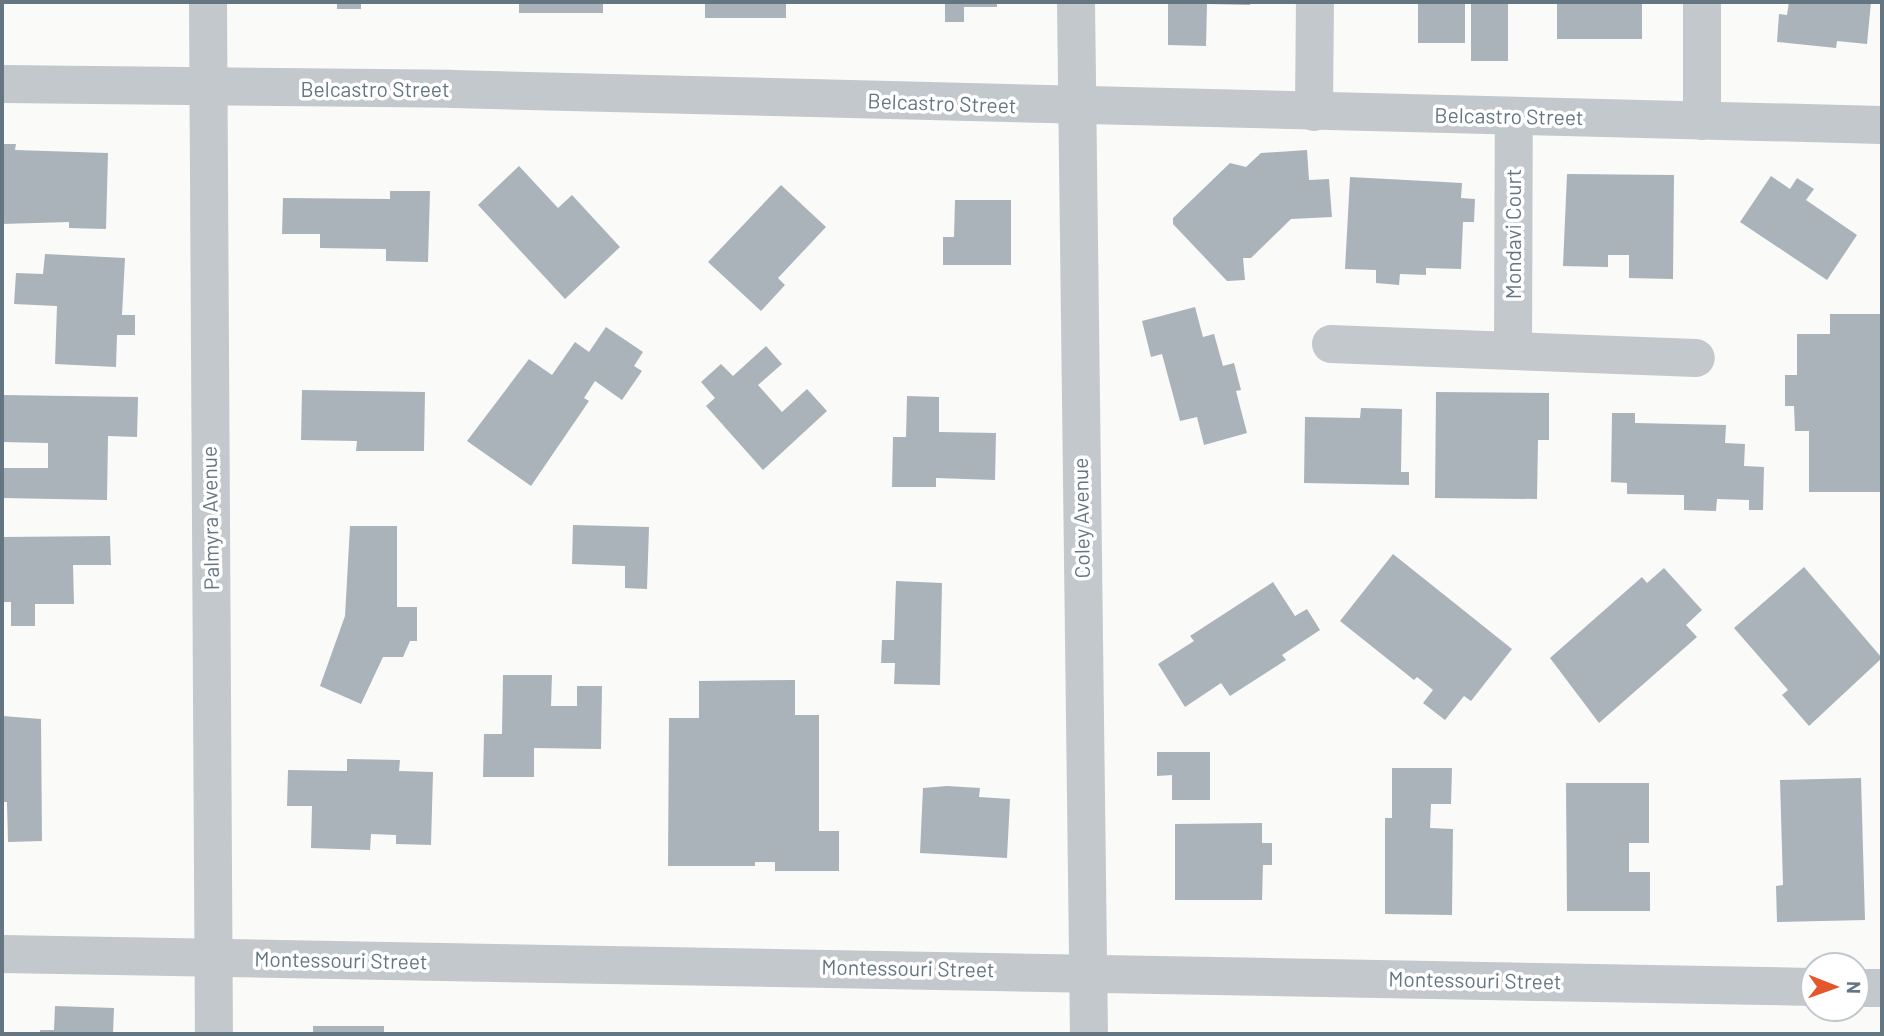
<!DOCTYPE html>
<html>
<head>
<meta charset="utf-8">
<style>
	body { margin:0 }
	#map { position:relative; width:1884px; height:1036px; overflow:hidden; background:#fafaf8; font-family:Barlow,sans-serif }
	div>[style] { position:absolute }
	.building>* { inset:0; background:#aab3b9; transform-origin:0 0 }
	.minor>* { height:38px; margin:-19px; padding:0 19px; transform-origin:19px; border-radius:19px; background:#c3c8cc }
	span { translate:-50% -50%; white-space:nowrap; text-align:center; line-height:1.15; -webkit-text-stroke:7px #fff; paint-order:stroke }
	.street-label { font-size:21px; color:#657683 }
	.frame { position:absolute; inset:0; border:4px solid #657683; pointer-events:none }
	.north { position:absolute; left:1800px; top:952px; width:70px; height:70px; box-sizing:border-box; background:#fff; border:2px solid #c1c8cd; border-radius:50%; rotate:91deg; font-size:19px; font-weight:700; line-height:28px; text-align:center; color:#657683 }
	.north::after { content:''; display:block; margin:auto; width:24px; height:32px; background:#e4572e; clip-path:polygon(50% 0,100% 100%,50% 72%,0 100%) }
</style>
</head>
<body>
<div id="map">
	<div class="building">
		<i style="left:337px;top:2px;width:24px;height:7px"></i>
		<i style="left:519px;top:2px;width:84px;height:11px"></i>
		<i style="left:705px;top:2px;width:81px;height:16px"></i>
		<i style="clip-path:polygon(945px 2px,997px 2px,997px 7px,964px 7px,964px 22px,945px 22px)"></i>
		<i style="clip-path:polygon(1168px 2px,1250px 2px,1250px 5px,1207px 4px,1206px 46px,1168px 45px)"></i>
		<i style="left:1418px;top:2px;width:47px;height:41px"></i>
		<i style="left:1471px;top:2px;width:37px;height:59px"></i>
		<i style="left:1557px;top:2px;width:85px;height:37px"></i>
		<i style="clip-path:polygon(1789px 2px,1871px 2px,1867px 44px,1837px 41px,1836px 48px,1777px 42px,1779px 14px,1787px 15px)"></i>
		<i style="clip-path:polygon(2px 144px,16px 144px,15px 150px,108px 153px,106px 229px,69px 228px,69px 222px,2px 224px)"></i>
		<i style="clip-path:polygon(1307px 150px,1309px 180px,1329px 179px,1332px 217px,1291px 219px,1251px 258px,1243px 258px,1245px 280px,1227px 281px,1173px 224px,1173px 218px,1230px 163px,1246px 167px,1261px 153px)"></i>
		<i style="clip-path:polygon(519px 166px,558px 208px,572px 195px,620px 247px,565px 299px,478px 205px)"></i>
		<i style="clip-path:polygon(1567px 174px,1674px 175px,1673px 279px,1629px 278px,1629px 255px,1608px 255px,1608px 267px,1563px 266px)"></i>
		<i style="clip-path:polygon(1771px 176px,1790px 189px,1797px 178px,1814px 189px,1806px 200px,1857px 235px,1827px 280px,1740px 222px)"></i>
		<i style="clip-path:polygon(1350px 177px,1462px 183px,1461px 198px,1475px 199px,1474px 222px,1463px 222px,1461px 269px,1426px 268px,1426px 275px,1400px 274px,1399px 285px,1376px 283px,1376px 270px,1345px 269px)"></i>
		<i style="clip-path:polygon(781px 185px,826px 227px,778px 278px,785px 285px,761px 311px,708px 262px)"></i>
		<i style="clip-path:polygon(390px 191px,430px 191px,428px 262px,386px 261px,386px 249px,320px 248px,320px 234px,282px 234px,283px 198px,390px 199px)"></i>
		<i style="clip-path:polygon(955px 200px,1011px 200px,1011px 265px,943px 265px,943px 237px,954px 237px)"></i>
		<i style="clip-path:polygon(45px 254px,125px 258px,122px 315px,135px 315px,135px 335px,117px 335px,116px 367px,55px 364px,57px 306px,14px 304px,16px 273px,43px 274px)"></i>
		<i style="clip-path:polygon(1195px 307px,1203px 337px,1214px 334px,1223px 366px,1234px 363px,1241px 390px,1236px 391px,1247px 433px,1204px 445px,1197px 417px,1180px 421px,1162px 354px,1151px 357px,1142px 321px)"></i>
		<i style="clip-path:polygon(1830px 314px,1882px 314px,1880px 492px,1809px 492px,1809px 431px,1795px 431px,1794px 406px,1785px 406px,1785px 375px,1797px 375px,1797px 334px,1830px 334px)"></i>
		<i style="clip-path:polygon(606px 327px,643px 352px,634px 366px,642px 371px,622px 400px,595px 381px,584px 398px,589px 401px,531px 486px,467px 441px,529px 359px,552px 375px,575px 342px,589px 352px)"></i>
		<i style="clip-path:polygon(766px 346px,782px 364px,758px 385px,782px 412px,807px 389px,827px 411px,763px 470px,706px 406px,715px 398px,701px 382px,721px 364px,733px 376px)"></i>
		<i style="clip-path:polygon(302px 390px,425px 392px,424px 451px,356px 451px,357px 441px,301px 440px)"></i>
		<i style="clip-path:polygon(1436px 392px,1549px 393px,1549px 440px,1538px 440px,1537px 499px,1435px 498px)"></i>
		<i style="clip-path:polygon(2px 395px,138px 397px,137px 437px,108px 436px,107px 500px,2px 498px,2px 468px,48px 468px,48px 443px,2px 442px)"></i>
		<i style="clip-path:polygon(907px 396px,939px 397px,939px 432px,996px 433px,995px 480px,936px 478px,936px 487px,892px 487px,893px 437px,906px 437px)"></i>
		<i style="clip-path:polygon(1361px 408px,1402px 409px,1401px 472px,1409px 472px,1409px 485px,1304px 483px,1305px 417px,1360px 418px)"></i>
		<i style="clip-path:polygon(1612px 413px,1635px 413px,1635px 423px,1726px 425px,1725px 443px,1745px 444px,1744px 466px,1764px 467px,1763px 510px,1749px 510px,1749px 500px,1717px 499px,1716px 511px,1684px 510px,1684px 495px,1627px 494px,1627px 483px,1611px 482px)"></i>
		<i style="clip-path:polygon(573px 525px,649px 527px,647px 589px,625px 588px,625px 566px,572px 564px)"></i>
		<i style="clip-path:polygon(350px 526px,397px 526px,397px 607px,417px 607px,417px 641px,410px 641px,403px 657px,383px 657px,361px 704px,320px 686px,345px 616px)"></i>
		<i style="clip-path:polygon(110px 536px,111px 565px,73px 565px,74px 604px,35px 604px,35px 626px,11px 626px,11px 602px,2px 602px,2px 537px)"></i>
		<i style="clip-path:polygon(1393px 554px,1512px 649px,1471px 701px,1464px 696px,1445px 720px,1423px 703px,1433px 690px,1417px 677px,1414px 680px,1340px 621px)"></i>
		<i style="clip-path:polygon(1804px 567px,1882px 658px,1809px 726px,1782px 695px,1788px 690px,1734px 628px)"></i>
		<i style="clip-path:polygon(1664px 568px,1702px 610px,1686px 625px,1697px 637px,1599px 723px,1550px 658px,1642px 577px,1647px 583px)"></i>
		<i style="clip-path:polygon(896px 581px,942px 583px,940px 685px,894px 684px,895px 663px,881px 663px,882px 640px,894px 640px)"></i>
		<i style="clip-path:polygon(1273px 582px,1295px 616px,1307px 609px,1320px 630px,1282px 655px,1286px 660px,1230px 696px,1221px 683px,1185px 707px,1158px 664px,1194px 641px,1190px 636px)"></i>
		<i style="clip-path:polygon(503px 675px,552px 675px,551px 706px,577px 706px,577px 686px,602px 686px,601px 749px,534px 748px,534px 777px,483px 777px,484px 734px,502px 734px)"></i>
		<i style="clip-path:polygon(795px 680px,795px 715px,819px 715px,819px 831px,839px 831px,839px 871px,775px 871px,775px 862px,755px 862px,755px 866px,668px 866px,669px 718px,699px 718px,699px 681px)"></i>
		<i style="clip-path:polygon(2px 716px,41px 719px,42px 841px,8px 842px,7px 802px,2px 802px)"></i>
		<i style="clip-path:polygon(1157px 752px,1210px 752px,1210px 800px,1172px 800px,1172px 775px,1157px 776px)"></i>
		<i style="clip-path:polygon(347px 759px,400px 760px,399px 771px,433px 772px,431px 845px,396px 844px,396px 835px,371px 834px,370px 850px,311px 848px,312px 806px,287px 806px,288px 770px,347px 771px)"></i>
		<i style="clip-path:polygon(1392px 768px,1452px 768px,1451px 804px,1431px 804px,1430px 828px,1453px 829px,1452px 915px,1385px 914px,1385px 818px,1392px 818px)"></i>
		<i style="clip-path:polygon(1861px 778px,1865px 920px,1777px 922px,1776px 886px,1783px 885px,1780px 780px)"></i>
		<i style="clip-path:polygon(1566px 783px,1649px 783px,1649px 843px,1629px 843px,1629px 872px,1650px 872px,1650px 911px,1567px 911px)"></i>
		<i style="clip-path:polygon(947px 786px,980px 788px,979px 797px,1010px 799px,1007px 858px,920px 853px,923px 788px)"></i>
		<i style="clip-path:polygon(1262px 823px,1262px 843px,1272px 843px,1272px 865px,1263px 865px,1262px 900px,1175px 900px,1175px 824px)"></i>
		<i style="clip-path:polygon(55px 1006px,114px 1008px,113px 1034px,40px 1034px,40px 1030px,54px 1030px)"></i>
		<i style="left:384px;top:1026px;width:8px;height:71px;rotate:90deg"></i>
	</div>
	<div class="minor">
		<i style="left:208px;top:2px;width:1032px;rotate:89.67deg"></i>
		<i style="left:1076px;top:2px;width:1032px;rotate:89.28deg"></i>
		<i style="left:2px;top:84px;width:450px;rotate:0.6deg"></i>
		<i style="left:452px;top:89px;width:1430px;rotate:1.44deg"></i>
		<i style="left:1314px;top:112px;width:110px;rotate:-89.5deg"></i>
		<i style="left:1702px;top:121px;width:119px;rotate:-90deg"></i>
		<i style="left:1331px;top:344px;width:365px;rotate:2.2deg"></i>
		<i style="left:1513px;top:351px;width:235px;rotate:-89.8deg"></i>
		<i style="left:2px;top:954px;width:1812px;rotate:1.04deg"></i>
		<i style="left:1856px;top:988px;width:26px"></i>
	</div>
	<div class="street-label">
		<span style="left:375px;top:89px">Belcastro Street</span>
		<span style="left:942px;top:103px;rotate:2deg">Belcastro Street</span>
		<span style="left:1509px;top:116px;rotate:1deg">Belcastro Street</span>
		<span style="left:1513px;top:234px;rotate:-90deg">Mondavi Court</span>
		<span style="left:210px;top:518px;rotate:-91deg">Palmyra Avenue</span>
		<span style="left:1081px;top:518px;rotate:-91deg">Coley Avenue</span>
		<span style="left:341px;top:960px;rotate:1deg">Montessouri Street</span>
		<span style="left:908px;top:968px;rotate:1deg">Montessouri Street</span>
		<span style="left:1475px;top:980px;rotate:1deg">Montessouri Street</span>
	</div>
	<div class="frame"></div>
	<div class="north">N</div>
</div>
</body>
</html>
